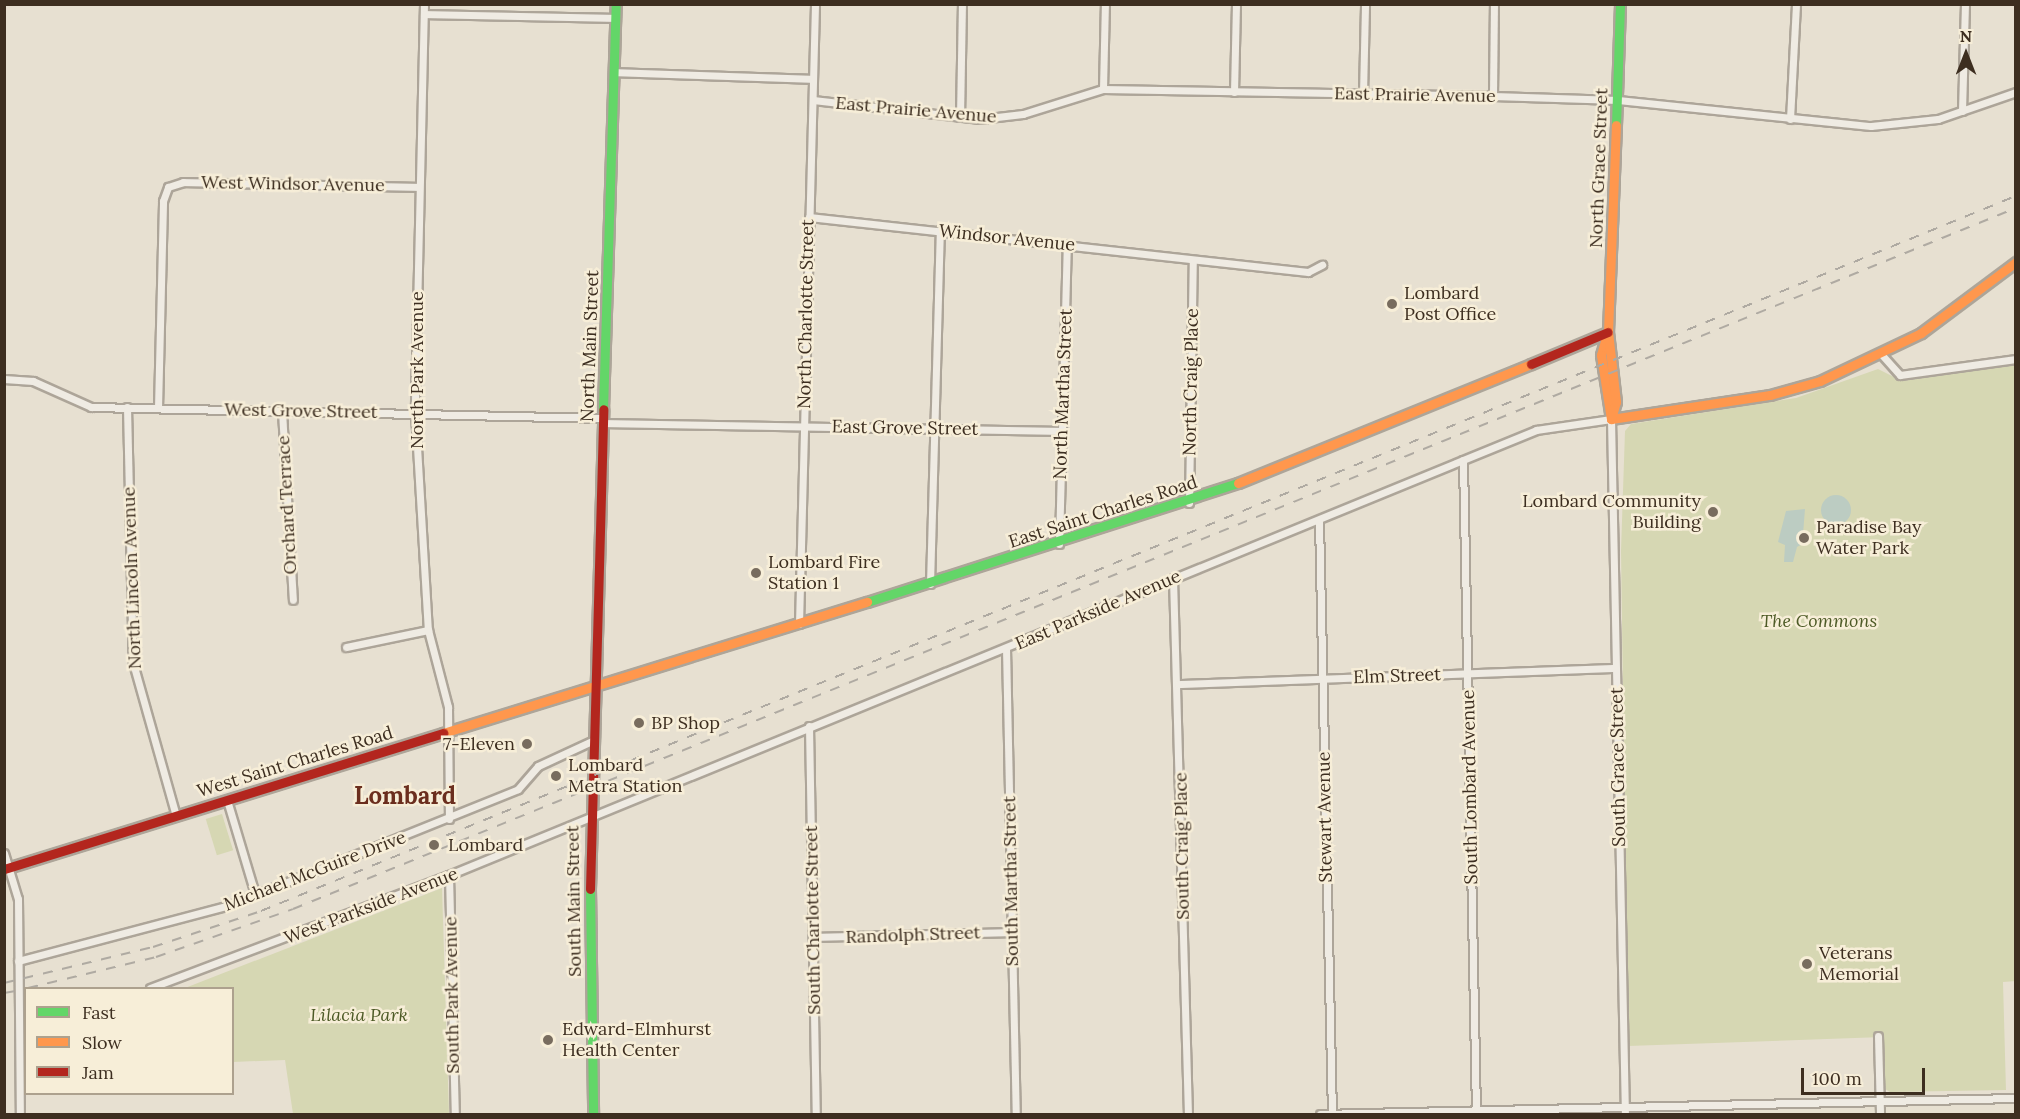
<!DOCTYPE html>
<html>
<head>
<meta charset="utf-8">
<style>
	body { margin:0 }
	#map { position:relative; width:2020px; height:1119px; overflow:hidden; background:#e7e0d1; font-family:Lora,serif }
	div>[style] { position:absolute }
	.green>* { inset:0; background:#d6d7b3; transform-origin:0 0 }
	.water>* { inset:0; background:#bcccc2 }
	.round { border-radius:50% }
	.roads { filter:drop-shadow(2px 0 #ada599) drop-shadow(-2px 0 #ada599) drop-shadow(0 2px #ada599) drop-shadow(0 -2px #ada599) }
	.street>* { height:7px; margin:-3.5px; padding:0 3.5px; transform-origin:3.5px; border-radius:3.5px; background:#efebe3 }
	.fast>* { height:9px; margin:-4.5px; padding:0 4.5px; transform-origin:4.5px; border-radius:4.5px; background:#63d668 }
	.slow>* { height:9px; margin:-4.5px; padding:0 4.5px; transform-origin:4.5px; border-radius:4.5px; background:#ff974d }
	.jam>* { height:9px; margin:-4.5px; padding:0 4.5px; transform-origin:4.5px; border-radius:4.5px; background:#b3261e }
	.rail>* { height:2px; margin-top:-1px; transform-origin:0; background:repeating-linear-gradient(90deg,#afaaa2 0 10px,transparent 0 20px) }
	.dots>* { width:16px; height:16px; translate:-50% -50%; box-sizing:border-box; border:3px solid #f7eed8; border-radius:50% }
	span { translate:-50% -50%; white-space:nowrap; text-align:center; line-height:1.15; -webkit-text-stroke:5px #f7eed8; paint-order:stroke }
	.street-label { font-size:18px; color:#3d2e20 }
	.poi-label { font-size:18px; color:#3d2e20 }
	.left { translate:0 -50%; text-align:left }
	.right { translate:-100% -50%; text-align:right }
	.park-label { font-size:18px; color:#4d5a26; font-style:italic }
	.district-label { font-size:24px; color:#6b2e1e; font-weight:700 }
	.frame { position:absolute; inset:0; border:6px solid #3d2e20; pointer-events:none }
	.legend { position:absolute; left:24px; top:987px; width:210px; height:108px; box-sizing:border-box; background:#f7eed8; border:2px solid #ada18e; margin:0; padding:8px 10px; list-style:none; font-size:18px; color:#3d2e20 }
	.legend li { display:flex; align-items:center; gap:12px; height:30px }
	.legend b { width:30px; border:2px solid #ada18e }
	.north { position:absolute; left:1936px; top:24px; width:60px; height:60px; -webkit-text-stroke:4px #f7eed8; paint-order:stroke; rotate:0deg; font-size:16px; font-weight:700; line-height:24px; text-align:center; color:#3d2e20 }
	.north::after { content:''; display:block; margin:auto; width:21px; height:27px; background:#3d2e20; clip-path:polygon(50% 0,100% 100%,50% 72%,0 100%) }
	.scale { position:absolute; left:1801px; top:1068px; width:124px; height:27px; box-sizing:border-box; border:3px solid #3d2e20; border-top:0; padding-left:8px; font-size:18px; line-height:21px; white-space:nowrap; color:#3d2e20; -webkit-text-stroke:4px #f7eed8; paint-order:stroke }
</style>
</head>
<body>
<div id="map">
	<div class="green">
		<i style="clip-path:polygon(2015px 365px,2016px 981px,2003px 982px,2006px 1090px,1890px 1092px,1885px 1089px,1883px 1037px,1628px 1046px,1621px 551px,1625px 431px,1631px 424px,1796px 398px,1878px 369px,1902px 381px)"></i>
		<i style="left:222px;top:814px;width:38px;height:17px;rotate:73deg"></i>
		<i style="clip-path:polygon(442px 888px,449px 1114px,293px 1114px,285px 1060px,233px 1062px,232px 988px,185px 988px)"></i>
	</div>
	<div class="water">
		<i class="round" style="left:1821px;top:495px;width:30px;height:30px"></i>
		<i style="clip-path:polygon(1805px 509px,1803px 534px,1811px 539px,1797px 547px,1793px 562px,1784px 562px,1785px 545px,1778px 542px,1786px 511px)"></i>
	</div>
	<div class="roads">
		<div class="street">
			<i style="left:424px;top:4px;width:409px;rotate:91.3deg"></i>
			<i style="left:415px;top:413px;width:217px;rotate:86.6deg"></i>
			<i style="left:428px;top:630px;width:80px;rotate:75.4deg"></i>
			<i style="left:448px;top:707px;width:112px;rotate:89.5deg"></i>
			<i style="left:424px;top:14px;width:191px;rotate:1.2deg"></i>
			<i style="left:614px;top:72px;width:199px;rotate:2deg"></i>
			<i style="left:1103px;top:89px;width:85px;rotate:-88.7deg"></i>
			<i style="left:1234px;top:92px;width:88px;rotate:-88.7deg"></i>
			<i style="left:1363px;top:94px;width:90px;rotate:-88.7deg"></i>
			<i style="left:1493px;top:96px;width:92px;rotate:-89.4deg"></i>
			<i style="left:813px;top:100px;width:168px;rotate:6.5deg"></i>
			<i style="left:980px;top:119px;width:43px;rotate:-6.6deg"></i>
			<i style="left:1023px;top:114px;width:84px;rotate:-17.4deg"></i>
			<i style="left:1103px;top:89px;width:390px;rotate:1deg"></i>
			<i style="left:1493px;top:96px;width:125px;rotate:1.8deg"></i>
			<i style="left:1618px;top:100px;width:254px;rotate:5.9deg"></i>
			<i style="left:1871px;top:126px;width:67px;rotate:-6deg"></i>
			<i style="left:1938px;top:119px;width:83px;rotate:-19.1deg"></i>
			<i style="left:1962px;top:111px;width:107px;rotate:-88.4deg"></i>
			<i style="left:960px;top:117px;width:113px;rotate:-89deg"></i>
			<i style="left:1790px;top:119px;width:115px;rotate:-87deg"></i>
			<i style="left:809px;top:217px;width:502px;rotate:6.29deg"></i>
			<i style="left:1308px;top:272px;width:16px;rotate:-27deg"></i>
			<i style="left:1882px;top:355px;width:27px;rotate:48deg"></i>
			<i style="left:1900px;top:375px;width:117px;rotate:-7.9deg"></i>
			<i style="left:4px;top:379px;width:29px;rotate:4deg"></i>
			<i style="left:33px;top:381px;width:64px;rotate:24.1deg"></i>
			<i style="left:91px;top:407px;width:513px;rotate:1.23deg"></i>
			<i style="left:127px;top:407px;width:256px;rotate:88.7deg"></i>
			<i style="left:133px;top:663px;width:159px;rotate:74.3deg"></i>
			<i style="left:158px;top:408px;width:207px;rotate:-88.6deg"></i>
			<i style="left:163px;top:201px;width:15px;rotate:-70deg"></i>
			<i style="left:168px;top:187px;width:16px;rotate:-18deg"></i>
			<i style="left:183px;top:182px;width:236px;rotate:1.2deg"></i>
			<i style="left:282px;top:411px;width:189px;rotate:86.7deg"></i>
			<i style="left:604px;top:423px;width:457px;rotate:1deg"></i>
			<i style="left:1463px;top:460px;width:654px;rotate:88.86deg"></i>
			<i style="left:1189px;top:503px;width:243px;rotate:-89.1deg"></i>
			<i style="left:1319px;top:520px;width:594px;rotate:88.75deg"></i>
			<i style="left:1059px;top:544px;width:300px;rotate:-88.5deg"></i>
			<i style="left:1173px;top:578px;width:536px;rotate:88.4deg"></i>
			<i style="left:930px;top:584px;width:354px;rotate:-88.4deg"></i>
			<i style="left:799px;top:624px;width:620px;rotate:-88.52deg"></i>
			<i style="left:346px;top:647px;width:84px;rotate:-11.7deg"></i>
			<i style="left:1006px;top:648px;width:466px;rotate:88.8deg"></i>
			<i style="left:1178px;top:684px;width:438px;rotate:-2.1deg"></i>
			<i style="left:809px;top:726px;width:388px;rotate:89deg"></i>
			<i style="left:227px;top:800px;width:98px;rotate:73.4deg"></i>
			<i style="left:4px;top:853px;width:48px;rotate:73.1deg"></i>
			<i style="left:18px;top:899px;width:215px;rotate:89.5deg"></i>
			<i style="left:449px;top:875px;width:239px;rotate:88.6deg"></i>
			<i style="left:814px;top:937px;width:198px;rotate:-1.4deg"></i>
			<i style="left:18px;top:961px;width:219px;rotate:-14.8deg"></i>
			<i style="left:230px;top:905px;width:310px;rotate:-21.9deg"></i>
			<i style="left:518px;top:789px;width:30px;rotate:-49deg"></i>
			<i style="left:538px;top:766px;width:62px;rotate:-24.9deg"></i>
			<i style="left:150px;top:988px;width:320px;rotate:-20.7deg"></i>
			<i style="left:449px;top:875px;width:1175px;rotate:-22.26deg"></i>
			<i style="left:1536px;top:430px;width:76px;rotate:-8.3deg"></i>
			<i style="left:1611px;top:419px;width:695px;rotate:88.85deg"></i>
			<i style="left:1878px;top:1036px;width:78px;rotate:88.5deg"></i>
			<i style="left:1320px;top:1114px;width:696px;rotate:-1.32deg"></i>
		</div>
		<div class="fast">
			<i style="left:1616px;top:125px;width:121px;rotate:-88.1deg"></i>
			<i style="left:603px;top:409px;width:405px;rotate:-88.2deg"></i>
			<i style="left:867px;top:602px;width:390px;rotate:-17.8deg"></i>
			<i style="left:590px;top:889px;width:225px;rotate:89.2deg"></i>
		</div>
		<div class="slow">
			<i style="left:1607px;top:334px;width:22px;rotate:106deg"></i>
			<i style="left:1601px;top:355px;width:65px;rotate:81.1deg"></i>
			<i style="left:1611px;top:419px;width:161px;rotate:-8.6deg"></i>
			<i style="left:1770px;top:395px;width:52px;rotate:-15.6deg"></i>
			<i style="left:1820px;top:381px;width:112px;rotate:-25.4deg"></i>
			<i style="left:1921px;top:333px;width:119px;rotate:-36.8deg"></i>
			<i style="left:1611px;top:419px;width:18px;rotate:-74deg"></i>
			<i style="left:1616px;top:402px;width:70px;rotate:-96.5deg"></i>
			<i style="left:1608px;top:332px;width:207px;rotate:-87.8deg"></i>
			<i style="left:1238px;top:483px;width:316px;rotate:-22.1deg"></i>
			<i style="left:443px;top:733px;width:444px;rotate:-17.2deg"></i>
		</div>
		<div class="jam">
			<i style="left:1531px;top:364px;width:83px;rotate:-22.6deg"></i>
			<i style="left:4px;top:869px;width:460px;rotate:-17.2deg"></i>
			<i style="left:590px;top:889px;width:480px;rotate:-88.4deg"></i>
		</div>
	</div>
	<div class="rail">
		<i style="left:4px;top:983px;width:153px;rotate:-13.6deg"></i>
		<i style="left:153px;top:947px;width:114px;rotate:-18.4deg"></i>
		<i style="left:261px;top:911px;width:1895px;rotate:-22.17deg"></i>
		<i style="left:28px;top:988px;width:132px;rotate:-13.6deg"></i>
		<i style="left:156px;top:957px;width:145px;rotate:-19.3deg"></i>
		<i style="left:293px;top:909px;width:1860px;rotate:-22.14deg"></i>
		<i style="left:4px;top:993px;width:22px;rotate:-10deg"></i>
	</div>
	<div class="dots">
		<i style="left:1392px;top:304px;background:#786c5e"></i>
		<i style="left:1713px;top:512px;background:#786c5e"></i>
		<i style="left:1804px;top:538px;background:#786c5e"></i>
		<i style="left:756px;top:573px;background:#786c5e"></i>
		<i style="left:639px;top:723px;background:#786c5e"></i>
		<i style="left:527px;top:744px;background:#786c5e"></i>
		<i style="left:556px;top:776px;background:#786c5e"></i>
		<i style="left:434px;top:845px;background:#786c5e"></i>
		<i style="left:1807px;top:964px;background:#786c5e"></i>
		<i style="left:548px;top:1040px;background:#786c5e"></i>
	</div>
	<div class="street-label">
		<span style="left:1415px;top:95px;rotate:1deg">East Prairie Avenue</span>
		<span style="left:916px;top:110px;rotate:5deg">East Prairie Avenue</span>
		<span style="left:1599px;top:168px;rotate:-88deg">North Grace Street</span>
		<span style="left:293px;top:184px;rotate:1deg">West Windsor Avenue</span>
		<span style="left:1007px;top:238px;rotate:6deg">Windsor Avenue</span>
		<span style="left:806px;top:314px;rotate:-89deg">North Charlotte Street</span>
		<span style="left:590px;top:346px;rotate:-88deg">North Main Street</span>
		<span style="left:417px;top:370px;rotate:-90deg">North Park Avenue</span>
		<span style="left:1191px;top:382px;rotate:-89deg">North Craig Place</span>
		<span style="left:1063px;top:394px;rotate:-88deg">North Martha Street</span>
		<span style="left:301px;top:411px;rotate:1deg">West Grove Street</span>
		<span style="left:905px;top:428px;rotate:1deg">East Grove Street</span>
		<span style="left:287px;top:505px;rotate:-93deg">Orchard Terrace</span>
		<span style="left:1103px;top:512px;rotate:-18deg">East Saint Charles Road</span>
		<span style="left:132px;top:578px;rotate:-92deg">North Lincoln Avenue</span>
		<span style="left:1098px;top:610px;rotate:-23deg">East Parkside Avenue</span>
		<span style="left:1397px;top:676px;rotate:-2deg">Elm Street</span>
		<span style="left:295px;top:762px;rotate:-17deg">West Saint Charles Road</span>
		<span style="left:1618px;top:767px;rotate:-91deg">South Grace Street</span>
		<span style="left:1470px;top:787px;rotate:-91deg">South Lombard Avenue</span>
		<span style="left:1325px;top:817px;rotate:-91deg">Stewart Avenue</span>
		<span style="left:1182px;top:846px;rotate:-91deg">South Craig Place</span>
		<span style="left:315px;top:871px;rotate:-21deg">Michael McGuire Drive</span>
		<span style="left:1011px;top:881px;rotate:-91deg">South Martha Street</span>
		<span style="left:574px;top:901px;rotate:-91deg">South Main Street</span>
		<span style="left:371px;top:906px;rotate:-21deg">West Parkside Avenue</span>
		<span style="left:813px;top:920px;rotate:-91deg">South Charlotte Street</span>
		<span style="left:913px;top:935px;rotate:-2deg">Randolph Street</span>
		<span style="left:452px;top:995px;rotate:-91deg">South Park Avenue</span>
	</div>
	<div class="poi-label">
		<span class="left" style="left:1404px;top:304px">Lombard<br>Post Office</span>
		<span class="right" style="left:1701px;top:512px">Lombard Community<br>Building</span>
		<span class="left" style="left:1816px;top:538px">Paradise Bay<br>Water Park</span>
		<span class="left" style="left:768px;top:573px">Lombard Fire<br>Station 1</span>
		<span class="left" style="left:651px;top:723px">BP Shop</span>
		<span class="right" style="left:515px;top:744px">7-Eleven</span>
		<span class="left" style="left:568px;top:776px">Lombard<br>Metra Station</span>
		<span class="left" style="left:448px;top:845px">Lombard</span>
		<span class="left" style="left:1819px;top:964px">Veterans<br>Memorial</span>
		<span class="left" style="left:562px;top:1040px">Edward-Elmhurst<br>Health Center</span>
	</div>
	<div class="park-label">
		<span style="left:1819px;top:621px">The Commons</span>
		<span style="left:359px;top:1015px">Lilacia Park</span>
	</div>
	<div class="district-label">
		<span style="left:405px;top:796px">Lombard</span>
	</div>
	<div class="frame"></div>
	<ul class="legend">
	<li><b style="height:8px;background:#63d668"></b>Fast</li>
	<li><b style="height:8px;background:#ff974d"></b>Slow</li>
	<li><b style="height:8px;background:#b3261e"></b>Jam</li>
	</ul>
	<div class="north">N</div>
	<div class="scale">100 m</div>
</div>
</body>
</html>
